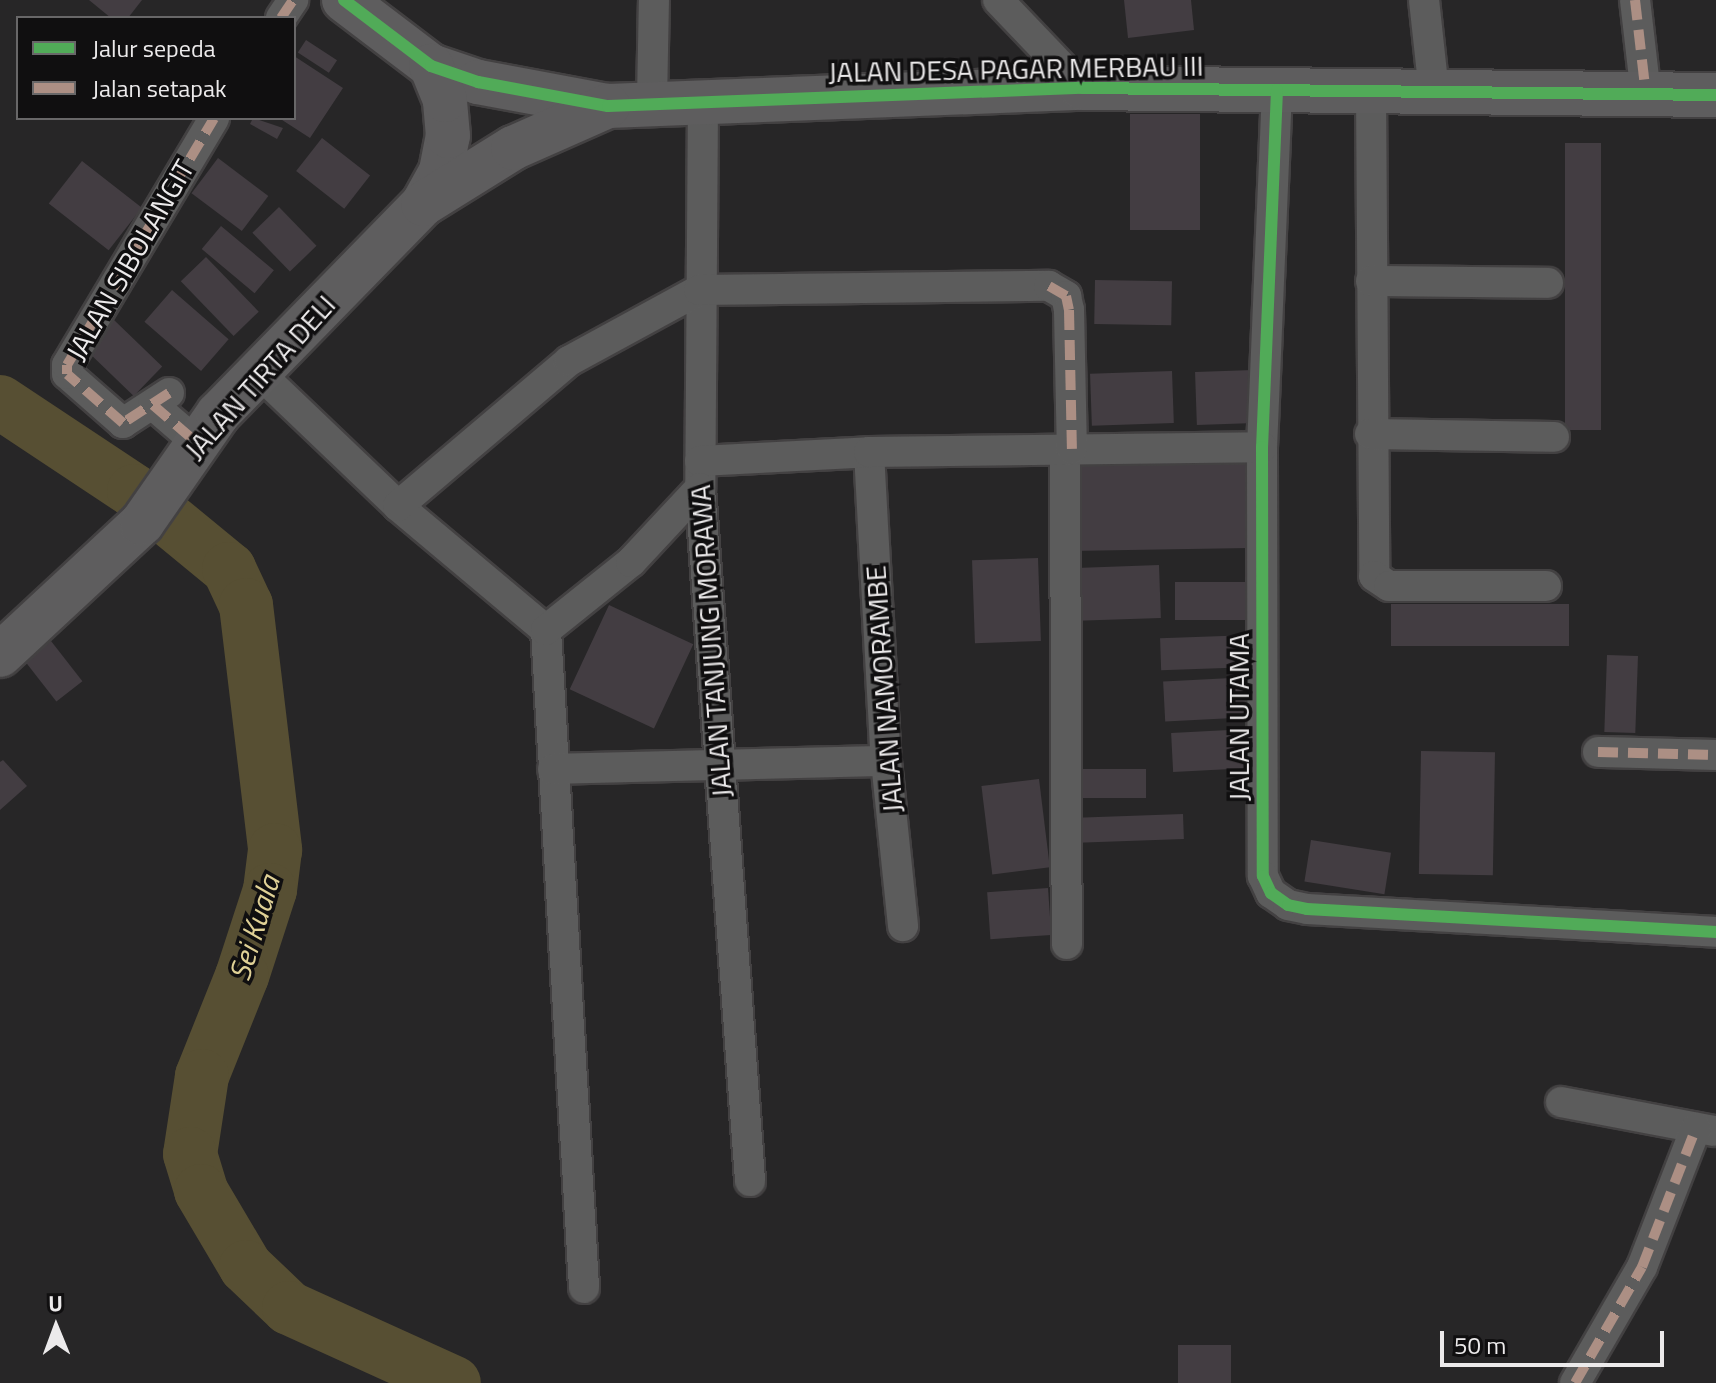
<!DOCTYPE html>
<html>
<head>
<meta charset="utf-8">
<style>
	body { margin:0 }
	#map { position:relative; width:1716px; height:1383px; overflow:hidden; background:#272627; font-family:"Titillium Web",sans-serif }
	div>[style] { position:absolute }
	.river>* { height:54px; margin:-27px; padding:0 27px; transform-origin:27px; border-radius:27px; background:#574f33 }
	.building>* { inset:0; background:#433d42; transform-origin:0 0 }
	.roads { filter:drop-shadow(2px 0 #434142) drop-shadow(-2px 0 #434142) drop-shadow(0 2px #434142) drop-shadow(0 -2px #434142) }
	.street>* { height:30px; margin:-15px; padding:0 15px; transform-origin:15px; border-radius:15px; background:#5c5c5c }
	.secondary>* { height:44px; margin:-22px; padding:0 22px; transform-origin:22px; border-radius:22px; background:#5e5d5e }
	.quiet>* { height:10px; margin-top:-5px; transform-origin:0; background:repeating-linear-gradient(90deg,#ac8f84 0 20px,transparent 0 30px) }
	.cycleway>* { height:12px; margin:-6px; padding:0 6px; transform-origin:6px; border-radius:6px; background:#51ab58 }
	span { translate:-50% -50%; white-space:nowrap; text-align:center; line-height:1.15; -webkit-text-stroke:7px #100f10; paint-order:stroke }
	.street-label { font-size:28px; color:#eceaeb }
	.water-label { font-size:30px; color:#e0d196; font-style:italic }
	.legend { position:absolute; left:16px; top:16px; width:280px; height:104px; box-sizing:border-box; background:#100f10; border:2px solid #686768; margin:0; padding:10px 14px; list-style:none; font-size:24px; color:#eceaeb }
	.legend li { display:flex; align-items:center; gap:16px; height:40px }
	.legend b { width:40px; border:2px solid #686768 }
	.north { position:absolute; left:16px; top:1287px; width:80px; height:80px; -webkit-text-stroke:6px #100f10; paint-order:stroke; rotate:359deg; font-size:22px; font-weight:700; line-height:32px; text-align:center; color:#eceaeb }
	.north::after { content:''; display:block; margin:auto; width:28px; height:36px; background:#eceaeb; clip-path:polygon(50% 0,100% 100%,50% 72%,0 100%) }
	.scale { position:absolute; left:1440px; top:1331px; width:224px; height:36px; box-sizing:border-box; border:4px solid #eceaeb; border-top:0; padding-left:10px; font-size:24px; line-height:28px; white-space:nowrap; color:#eceaeb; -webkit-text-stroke:6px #100f10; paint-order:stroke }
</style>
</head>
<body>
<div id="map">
	<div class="river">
		<i style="left:0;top:402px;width:161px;rotate:33.6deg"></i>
		<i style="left:134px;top:491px;width:123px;rotate:39.4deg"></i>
		<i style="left:229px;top:569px;width:40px;rotate:65deg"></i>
		<i style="left:246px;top:605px;width:247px;rotate:83.2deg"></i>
		<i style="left:275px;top:850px;width:40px;rotate:97.1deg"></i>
		<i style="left:270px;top:890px;width:90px;rotate:108deg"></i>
		<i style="left:242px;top:976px;width:108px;rotate:111.8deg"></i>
		<i style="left:202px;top:1076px;width:79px;rotate:98.7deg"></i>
		<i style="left:190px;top:1154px;width:39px;rotate:73deg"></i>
		<i style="left:201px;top:1191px;width:88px;rotate:59.4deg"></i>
		<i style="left:246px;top:1267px;width:59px;rotate:43.6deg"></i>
		<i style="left:289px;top:1308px;width:181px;rotate:24.4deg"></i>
	</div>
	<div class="building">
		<i style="clip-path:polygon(89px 0,142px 0,128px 18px,111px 18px)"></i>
		<i style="clip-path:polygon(1124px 0,1191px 0,1194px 30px,1128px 38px)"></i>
		<i style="left:306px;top:40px;width:37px;height:15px;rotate:33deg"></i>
		<i style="clip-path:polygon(294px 56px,343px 88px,310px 138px,279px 118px,294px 118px)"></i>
		<i style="left:1130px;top:114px;width:70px;height:116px"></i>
		<i style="clip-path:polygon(253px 118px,283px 128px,277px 139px,250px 124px)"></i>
		<i style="left:322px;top:138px;width:61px;height:42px;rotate:38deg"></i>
		<i style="left:1565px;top:143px;width:36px;height:287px"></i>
		<i style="left:218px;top:158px;width:63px;height:44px;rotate:37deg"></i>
		<i style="left:82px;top:161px;width:76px;height:54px;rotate:38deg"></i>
		<i style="left:279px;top:207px;width:54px;height:37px;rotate:46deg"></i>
		<i style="left:221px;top:226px;width:69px;height:30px;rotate:40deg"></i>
		<i style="left:206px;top:257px;width:76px;height:35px;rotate:46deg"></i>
		<i style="left:1095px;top:280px;width:77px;height:44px;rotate:1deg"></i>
		<i style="left:172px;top:290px;width:75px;height:42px;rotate:41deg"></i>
		<i style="left:114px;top:320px;width:67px;height:41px;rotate:44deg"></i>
		<i style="left:1253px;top:370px;width:53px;height:58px;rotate:88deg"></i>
		<i style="left:1172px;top:371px;width:52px;height:82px;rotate:88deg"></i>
		<i style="left:1247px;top:455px;width:93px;height:179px;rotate:89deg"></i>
		<i style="left:1038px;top:558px;width:83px;height:66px;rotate:88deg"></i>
		<i style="left:1159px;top:565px;width:53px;height:83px;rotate:88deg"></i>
		<i style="left:1250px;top:582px;width:38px;height:75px;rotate:90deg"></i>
		<i style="left:1391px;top:604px;width:178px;height:42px"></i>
		<i style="left:609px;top:605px;width:93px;height:93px;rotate:25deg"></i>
		<i style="left:1252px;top:635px;width:32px;height:92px;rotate:88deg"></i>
		<i style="left:51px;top:641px;width:51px;height:33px;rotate:52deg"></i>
		<i style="left:1607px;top:655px;width:31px;height:77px;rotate:2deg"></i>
		<i style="left:1251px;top:677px;width:40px;height:88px;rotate:87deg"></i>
		<i style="left:1248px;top:729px;width:39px;height:77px;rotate:87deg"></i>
		<i style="left:1421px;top:751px;width:74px;height:123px;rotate:1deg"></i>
		<i style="clip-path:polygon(3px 760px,27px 786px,0 810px,0 762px)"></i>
		<i style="left:1077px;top:769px;width:69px;height:29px"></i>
		<i style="left:1039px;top:779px;width:89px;height:58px;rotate:83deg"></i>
		<i style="left:1183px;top:814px;width:25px;height:106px;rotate:88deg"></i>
		<i style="left:1311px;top:840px;width:81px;height:42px;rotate:9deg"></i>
		<i style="left:1048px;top:888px;width:47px;height:61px;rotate:86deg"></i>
		<i style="left:1178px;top:1345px;width:53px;height:38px"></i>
	</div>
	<div class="roads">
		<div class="street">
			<i style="left:998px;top:0;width:122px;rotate:46.3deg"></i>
			<i style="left:1424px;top:0;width:93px;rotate:83.8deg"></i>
			<i style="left:1635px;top:0;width:96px;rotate:83.4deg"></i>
			<i style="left:281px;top:18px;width:22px;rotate:-56deg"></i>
			<i style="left:1277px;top:90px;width:357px;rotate:92.4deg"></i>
			<i style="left:1262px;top:447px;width:429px;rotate:89.9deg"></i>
			<i style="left:1263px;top:876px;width:19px;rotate:65deg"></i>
			<i style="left:1271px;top:893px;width:21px;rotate:35deg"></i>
			<i style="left:1288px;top:905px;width:19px;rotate:12deg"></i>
			<i style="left:1307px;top:909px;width:410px;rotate:3.2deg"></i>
			<i style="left:1371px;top:91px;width:485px;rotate:89.6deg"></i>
			<i style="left:1374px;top:576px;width:18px;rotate:34deg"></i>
			<i style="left:1389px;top:586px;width:157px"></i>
			<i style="left:703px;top:100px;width:388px;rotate:90.4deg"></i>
			<i style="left:700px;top:488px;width:695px;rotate:85.87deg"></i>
			<i style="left:652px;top:101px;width:101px;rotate:-88.9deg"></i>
			<i style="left:1371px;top:281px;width:177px;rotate:0.6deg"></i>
			<i style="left:258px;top:372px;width:194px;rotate:43.7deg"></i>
			<i style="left:398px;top:506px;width:193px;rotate:40deg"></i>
			<i style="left:546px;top:630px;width:659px;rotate:86.69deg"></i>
			<i style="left:169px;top:393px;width:55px;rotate:146.9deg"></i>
			<i style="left:123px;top:423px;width:74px;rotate:-138.8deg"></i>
			<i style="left:67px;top:374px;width:9px;rotate:-90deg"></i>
			<i style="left:67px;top:365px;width:287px;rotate:-59.2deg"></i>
			<i style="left:153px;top:405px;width:57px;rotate:40.7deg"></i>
			<i style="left:1370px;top:434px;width:184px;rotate:0.9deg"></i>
			<i style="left:1065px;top:450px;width:494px;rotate:89.8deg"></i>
			<i style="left:869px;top:452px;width:309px;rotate:86.9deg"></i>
			<i style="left:886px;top:761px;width:166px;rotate:84.1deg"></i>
			<i style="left:700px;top:461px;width:169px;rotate:-3deg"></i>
			<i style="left:869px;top:452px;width:393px;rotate:-0.7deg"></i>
			<i style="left:398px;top:506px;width:224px;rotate:-40.3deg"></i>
			<i style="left:569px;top:361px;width:148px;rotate:-28.6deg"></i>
			<i style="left:699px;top:290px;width:350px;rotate:-0.7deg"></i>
			<i style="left:1049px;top:286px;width:20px;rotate:30deg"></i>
			<i style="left:1066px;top:296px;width:14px;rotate:78deg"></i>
			<i style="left:1069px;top:310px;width:139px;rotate:88.8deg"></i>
			<i style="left:546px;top:630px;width:109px;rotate:-38.7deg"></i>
			<i style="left:631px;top:562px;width:101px;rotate:-47deg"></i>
			<i style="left:1598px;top:752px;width:118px;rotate:1.5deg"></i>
			<i style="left:553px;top:769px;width:333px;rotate:-1.4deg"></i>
			<i style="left:1561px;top:1102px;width:156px;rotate:10.7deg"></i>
			<i style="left:1575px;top:1383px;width:134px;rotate:-60deg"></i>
			<i style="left:1642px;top:1267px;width:149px;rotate:-68.8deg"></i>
		</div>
		<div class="secondary">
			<i style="left:344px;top:0;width:109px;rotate:37.2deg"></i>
			<i style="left:431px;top:66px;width:50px;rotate:18.8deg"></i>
			<i style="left:478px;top:82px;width:132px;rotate:10.5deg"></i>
			<i style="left:608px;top:106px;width:474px;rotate:-2.2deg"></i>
			<i style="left:1082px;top:88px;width:634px;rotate:0.63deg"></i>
			<i style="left:423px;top:204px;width:38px;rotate:-61deg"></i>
			<i style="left:441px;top:171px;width:36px;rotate:-79deg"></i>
			<i style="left:448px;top:136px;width:36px;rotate:-95deg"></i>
			<i style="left:445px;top:100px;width:37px;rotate:-112deg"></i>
			<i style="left:0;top:655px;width:194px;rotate:-42.9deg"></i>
			<i style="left:142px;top:523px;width:133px;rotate:-55.1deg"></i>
			<i style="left:218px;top:414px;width:293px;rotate:-45.7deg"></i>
			<i style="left:423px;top:204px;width:106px;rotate:-31.9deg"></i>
			<i style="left:513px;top:148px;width:104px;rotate:-23.9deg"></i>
		</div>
	</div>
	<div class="quiet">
		<i style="left:1635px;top:0;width:96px;rotate:83.4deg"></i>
		<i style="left:281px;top:18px;width:22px;rotate:-56deg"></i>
		<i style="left:1049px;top:286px;width:20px;rotate:30deg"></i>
		<i style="left:1066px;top:296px;width:14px;rotate:78deg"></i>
		<i style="left:1069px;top:310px;width:139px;rotate:88.8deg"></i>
		<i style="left:169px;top:393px;width:55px;rotate:146.9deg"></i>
		<i style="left:123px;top:423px;width:74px;rotate:-138.8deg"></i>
		<i style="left:67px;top:374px;width:9px;rotate:-90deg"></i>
		<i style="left:67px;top:365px;width:287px;rotate:-59.2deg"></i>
		<i style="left:153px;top:405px;width:57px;rotate:40.7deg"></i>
		<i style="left:1598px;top:752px;width:118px;rotate:1.5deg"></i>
		<i style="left:1575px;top:1383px;width:134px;rotate:-60deg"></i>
		<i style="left:1642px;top:1267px;width:149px;rotate:-68.8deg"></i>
	</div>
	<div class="cycleway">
		<i style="left:344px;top:0;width:109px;rotate:37.2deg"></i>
		<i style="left:431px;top:66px;width:50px;rotate:18.8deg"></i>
		<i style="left:478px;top:82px;width:132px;rotate:10.5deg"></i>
		<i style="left:608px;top:106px;width:474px;rotate:-2.2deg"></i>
		<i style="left:1082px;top:88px;width:634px;rotate:0.63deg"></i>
		<i style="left:1277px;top:90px;width:357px;rotate:92.4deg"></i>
		<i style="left:1262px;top:447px;width:429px;rotate:89.9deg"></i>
		<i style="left:1263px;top:876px;width:19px;rotate:65deg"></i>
		<i style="left:1271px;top:893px;width:21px;rotate:35deg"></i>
		<i style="left:1288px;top:905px;width:19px;rotate:12deg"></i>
		<i style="left:1307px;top:909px;width:410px;rotate:3.2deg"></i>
	</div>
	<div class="street-label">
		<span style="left:1016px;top:69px;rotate:-1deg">JALAN DESA PAGAR MERBAU III</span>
		<span style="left:130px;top:260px;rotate:-60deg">JALAN SIBOLANGIT</span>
		<span style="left:260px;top:377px;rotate:-48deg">JALAN TIRTA DELI</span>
		<span style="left:711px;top:641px;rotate:-94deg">JALAN TANJUNG MORAWA</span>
		<span style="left:884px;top:689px;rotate:-94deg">JALAN NAMORAMBE</span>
		<span style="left:1239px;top:717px;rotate:-90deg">JALAN UTAMA</span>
	</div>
	<div class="water-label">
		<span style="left:254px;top:928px;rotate:-73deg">Sei Kuala</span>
	</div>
	<ul class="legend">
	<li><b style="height:10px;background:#51ab58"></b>Jalur sepeda</li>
	<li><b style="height:10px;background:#ac8f84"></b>Jalan setapak</li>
	</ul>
	<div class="north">U</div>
	<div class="scale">50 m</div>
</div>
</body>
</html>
